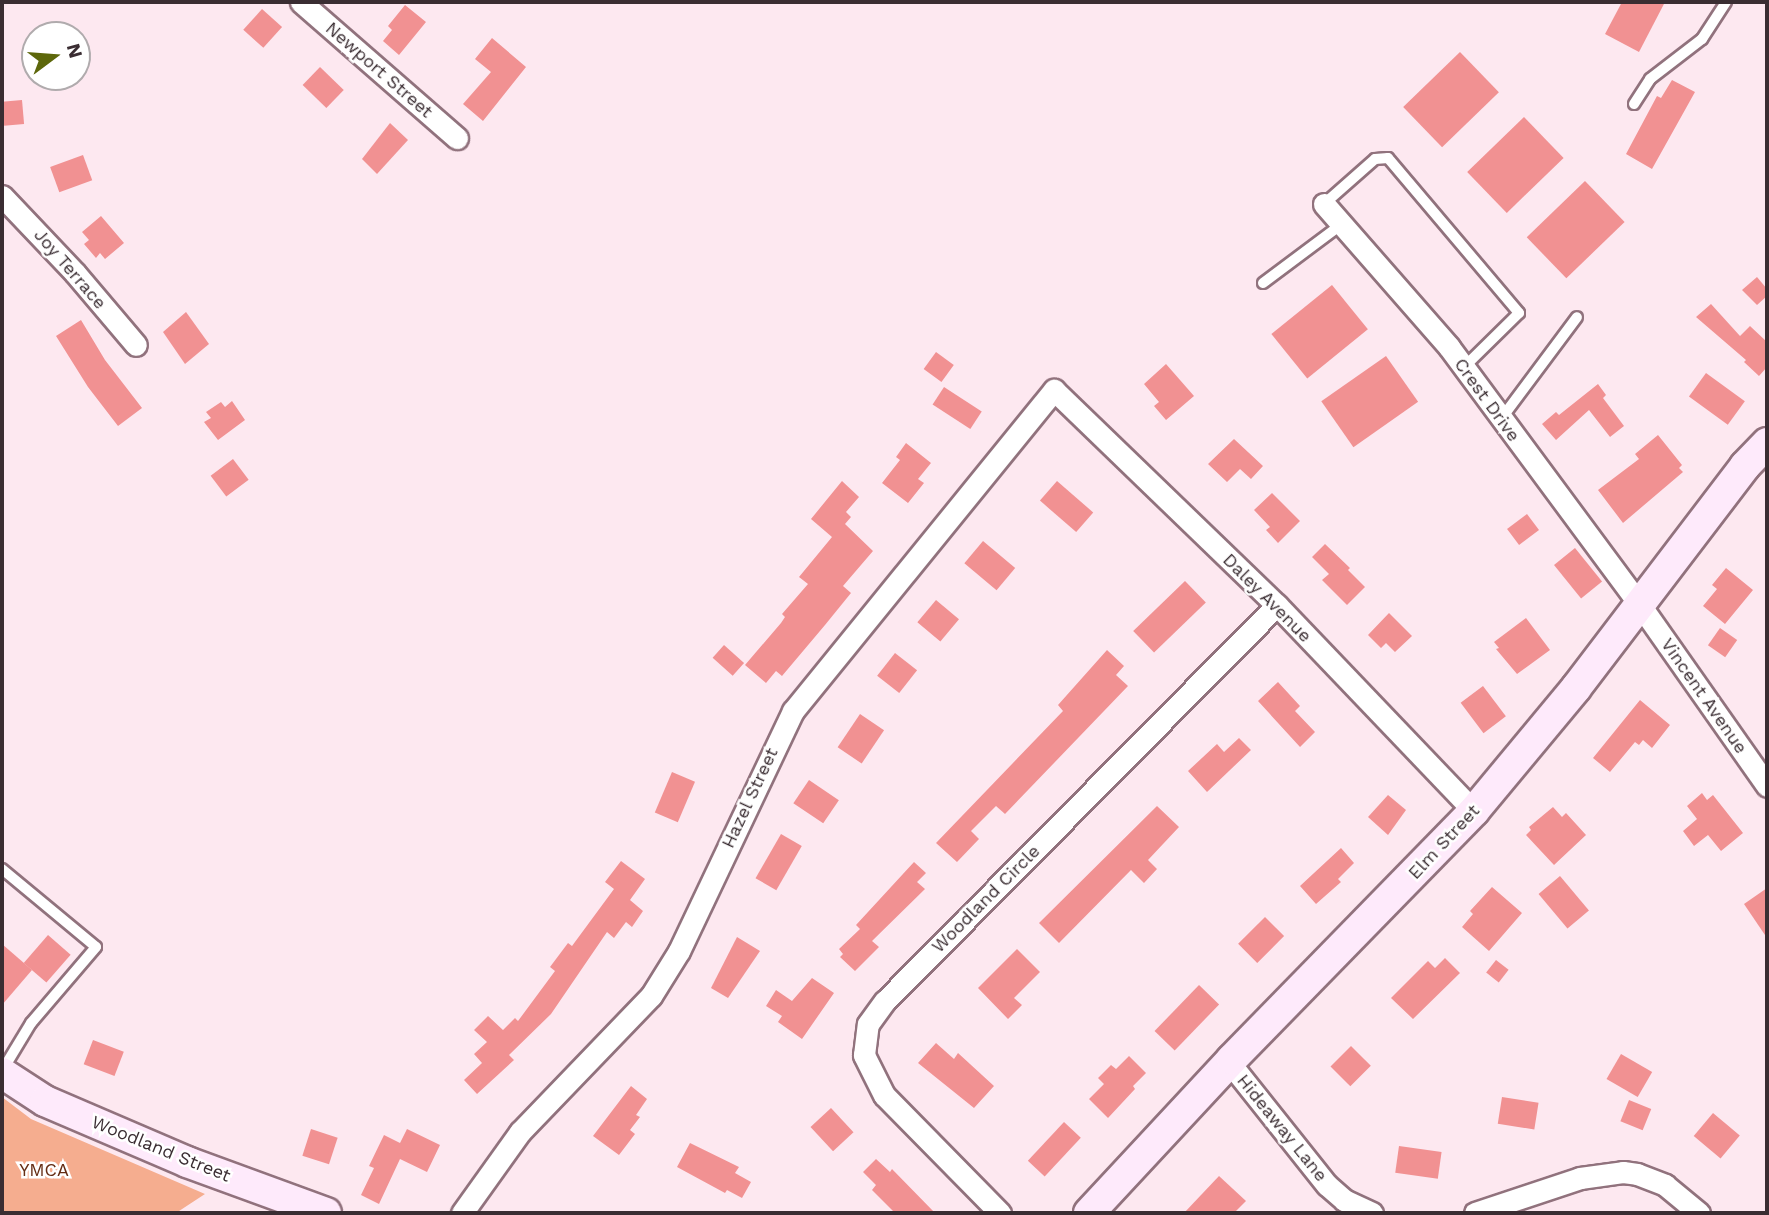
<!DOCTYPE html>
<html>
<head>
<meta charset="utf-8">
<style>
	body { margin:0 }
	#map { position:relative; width:1769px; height:1215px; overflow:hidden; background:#fde8f0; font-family:"Work Sans",sans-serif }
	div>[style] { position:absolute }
	.green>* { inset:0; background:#f5ad8f }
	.building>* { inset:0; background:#f19192; transform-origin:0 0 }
	.roads { filter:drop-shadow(2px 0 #91727d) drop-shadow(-2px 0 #91727d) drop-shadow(0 2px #91727d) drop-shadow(0 -2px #91727d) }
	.lane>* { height:10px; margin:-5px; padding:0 5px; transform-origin:5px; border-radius:5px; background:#fff }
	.street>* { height:21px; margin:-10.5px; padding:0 10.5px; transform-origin:10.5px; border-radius:10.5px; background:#fff }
	.secondary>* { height:30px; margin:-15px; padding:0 15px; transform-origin:15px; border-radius:15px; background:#feeafb }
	span { translate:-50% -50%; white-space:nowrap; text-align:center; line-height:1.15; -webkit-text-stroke:5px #fff; paint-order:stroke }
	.street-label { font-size:18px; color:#3a2d32 }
	.park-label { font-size:18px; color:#652d14 }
	.frame { position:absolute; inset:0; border:4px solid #3a2d32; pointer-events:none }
	.north { position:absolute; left:21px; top:21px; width:70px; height:70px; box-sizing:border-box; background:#fff; border:2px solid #b0abad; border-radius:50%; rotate:74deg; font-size:19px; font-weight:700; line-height:28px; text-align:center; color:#3a2d32 }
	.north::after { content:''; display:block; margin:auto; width:24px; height:32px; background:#5d670b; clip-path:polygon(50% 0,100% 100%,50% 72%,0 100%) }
</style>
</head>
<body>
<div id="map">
	<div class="green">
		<i style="clip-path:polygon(2px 1097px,31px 1119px,205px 1194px,176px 1213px,2px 1213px)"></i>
	</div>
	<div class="building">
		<i style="clip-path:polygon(1622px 2px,1665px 2px,1639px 52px,1605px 34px)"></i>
		<i style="clip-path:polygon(405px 5px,426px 22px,399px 55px,383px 41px,392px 30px,388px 26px)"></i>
		<i style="left:262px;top:9px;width:27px;height:28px;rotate:42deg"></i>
		<i style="clip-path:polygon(492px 38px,526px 67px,483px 121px,463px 104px,491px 72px,475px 59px)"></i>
		<i style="left:1460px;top:52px;width:56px;height:79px;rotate:46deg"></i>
		<i style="left:320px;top:67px;width:33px;height:25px;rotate:44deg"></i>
		<i style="clip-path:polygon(1672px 80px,1695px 92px,1652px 169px,1626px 154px,1657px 96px,1661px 98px)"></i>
		<i style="left:22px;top:100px;width:24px;height:20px;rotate:85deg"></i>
		<i style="left:1524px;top:117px;width:57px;height:79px;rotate:46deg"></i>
		<i style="clip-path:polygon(390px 123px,408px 140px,377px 174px,362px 159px)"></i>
		<i style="left:83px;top:155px;width:27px;height:35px;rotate:70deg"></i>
		<i style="left:1585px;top:181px;width:57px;height:81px;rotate:46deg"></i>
		<i style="clip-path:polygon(101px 216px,124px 243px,105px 259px,100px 253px,96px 258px,84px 244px,89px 240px,82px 232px)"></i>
		<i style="clip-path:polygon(1757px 277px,1767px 289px,1767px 296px,1757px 305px,1742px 290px)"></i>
		<i style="left:1332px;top:285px;width:57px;height:78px;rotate:51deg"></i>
		<i style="clip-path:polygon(1711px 304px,1740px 336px,1750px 326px,1767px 342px,1767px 367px,1759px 376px,1744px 362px,1746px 360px,1696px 317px)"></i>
		<i style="clip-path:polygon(186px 312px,209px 344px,185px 364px,163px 332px)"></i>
		<i style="clip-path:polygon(81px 320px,105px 360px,142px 408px,118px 426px,88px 387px,56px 336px)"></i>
		<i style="left:936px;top:352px;width:22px;height:21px;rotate:36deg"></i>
		<i style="left:1386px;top:356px;width:56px;height:79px;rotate:55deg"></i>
		<i style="clip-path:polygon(1166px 364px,1194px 396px,1166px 420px,1154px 406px,1159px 402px,1144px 384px)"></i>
		<i style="left:1706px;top:373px;width:48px;height:29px;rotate:36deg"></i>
		<i style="clip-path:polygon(1598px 384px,1606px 395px,1603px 398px,1624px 426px,1610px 437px,1589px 410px,1556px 440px,1542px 424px,1556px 412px,1559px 415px)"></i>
		<i style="left:944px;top:387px;width:45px;height:21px;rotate:33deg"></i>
		<i style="clip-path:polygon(232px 401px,245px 420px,218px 440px,204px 422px,211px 418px,206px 412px,221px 402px,225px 407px)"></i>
		<i style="clip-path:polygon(1658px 435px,1682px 465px,1679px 468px,1683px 472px,1623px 523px,1598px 490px,1639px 459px,1635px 454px)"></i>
		<i style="clip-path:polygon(1234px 439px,1263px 466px,1251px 479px,1240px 469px,1227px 482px,1208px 464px)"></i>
		<i style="clip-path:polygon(906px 443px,931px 463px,918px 479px,924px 483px,908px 503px,882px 483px,900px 460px,896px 457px)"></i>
		<i style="left:233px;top:459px;width:26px;height:28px;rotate:53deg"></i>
		<i style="clip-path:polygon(842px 481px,859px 497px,846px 512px,851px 517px,845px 524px,873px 551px,843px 586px,851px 593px,825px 625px,782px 676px,776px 671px,766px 683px,745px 665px,781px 623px,785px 617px,782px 614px,808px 584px,799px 577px,832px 537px,811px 519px)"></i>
		<i style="left:1057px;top:481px;width:48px;height:26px;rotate:41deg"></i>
		<i style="clip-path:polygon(1272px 493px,1300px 521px,1278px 543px,1266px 530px,1270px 527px,1254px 510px)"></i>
		<i style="left:1527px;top:514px;width:20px;height:25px;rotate:53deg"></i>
		<i style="left:983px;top:541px;width:42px;height:29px;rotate:40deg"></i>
		<i style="clip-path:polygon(1325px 544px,1350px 568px,1348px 570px,1365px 587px,1347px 605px,1322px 580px,1329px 574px,1312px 557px)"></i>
		<i style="left:1575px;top:548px;width:43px;height:27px;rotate:51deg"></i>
		<i style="clip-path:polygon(1726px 568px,1753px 590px,1725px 624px,1703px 606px,1717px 589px,1712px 585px)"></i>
		<i style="left:1185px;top:581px;width:30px;height:72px;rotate:46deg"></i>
		<i style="left:936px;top:600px;width:30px;height:29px;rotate:40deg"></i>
		<i style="clip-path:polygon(1389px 613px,1412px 636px,1395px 652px,1386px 643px,1381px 648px,1368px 635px)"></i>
		<i style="clip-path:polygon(1526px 618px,1550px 650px,1517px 674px,1496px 649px,1499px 648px,1494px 642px)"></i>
		<i style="left:1720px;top:628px;width:21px;height:21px;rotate:35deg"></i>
		<i style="left:724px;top:645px;width:27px;height:17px;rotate:42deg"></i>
		<i style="clip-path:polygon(1107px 650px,1124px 666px,1116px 675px,1128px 686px,1005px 814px,996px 806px,971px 831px,979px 839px,957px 862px,936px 843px,1063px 711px,1058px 705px)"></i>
		<i style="left:895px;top:653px;width:28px;height:29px;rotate:38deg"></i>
		<i style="clip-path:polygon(1278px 682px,1300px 706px,1295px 711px,1315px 732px,1300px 747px,1258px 701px)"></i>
		<i style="left:1483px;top:686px;width:38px;height:28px;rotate:53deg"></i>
		<i style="clip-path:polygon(1640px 700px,1670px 725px,1652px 748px,1643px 740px,1639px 745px,1635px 742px,1610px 772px,1593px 758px)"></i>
		<i style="left:860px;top:714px;width:29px;height:40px;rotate:34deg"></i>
		<i style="clip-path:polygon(1239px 738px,1251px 750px,1207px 792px,1188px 771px,1217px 744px,1224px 752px)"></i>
		<i style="left:672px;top:772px;width:25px;height:44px;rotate:23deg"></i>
		<i style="left:809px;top:780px;width:36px;height:28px;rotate:34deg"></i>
		<i style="clip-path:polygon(1702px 793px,1707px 800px,1713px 795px,1743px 833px,1721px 851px,1708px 835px,1694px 846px,1683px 831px,1697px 819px,1687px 806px)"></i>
		<i style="clip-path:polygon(1388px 795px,1406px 810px,1388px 835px,1368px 817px)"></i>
		<i style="clip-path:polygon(1157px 806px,1179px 827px,1148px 860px,1157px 869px,1144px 883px,1131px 870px,1059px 943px,1039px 923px)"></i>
		<i style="clip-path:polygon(1553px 807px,1562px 817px,1566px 813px,1586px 835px,1554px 865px,1526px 835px,1531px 830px,1529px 827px)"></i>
		<i style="left:781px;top:834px;width:24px;height:51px;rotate:30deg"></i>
		<i style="clip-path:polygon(1341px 848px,1354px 863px,1338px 879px,1341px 882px,1316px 904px,1300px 886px)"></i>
		<i style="clip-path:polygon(621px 861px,645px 879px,630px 900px,643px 911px,632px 927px,626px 922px,614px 938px,607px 932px,551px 1014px,509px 1055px,514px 1060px,477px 1094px,464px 1080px,482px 1063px,474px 1054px,487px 1042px,474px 1030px,488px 1016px,503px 1030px,515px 1018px,518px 1021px,555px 971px,550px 967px,568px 943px,572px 946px,614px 889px,605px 882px)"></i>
		<i style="clip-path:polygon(914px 862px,926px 873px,917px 882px,925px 889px,872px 941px,879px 947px,855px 971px,840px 957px,843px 954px,839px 949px,860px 929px,856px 925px)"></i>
		<i style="left:1560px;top:876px;width:45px;height:28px;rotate:50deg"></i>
		<i style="clip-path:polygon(1492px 887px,1522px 913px,1489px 951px,1462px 927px,1473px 914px,1470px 911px)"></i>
		<i style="clip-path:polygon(1767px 888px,1767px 938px,1744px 904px)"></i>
		<i style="left:1265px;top:917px;width:27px;height:38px;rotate:45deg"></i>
		<i style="left:48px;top:935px;width:30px;height:37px;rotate:41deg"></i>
		<i style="clip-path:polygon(737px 937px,760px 951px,728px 998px,711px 988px)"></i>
		<i style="clip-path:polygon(2px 944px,32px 970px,2px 1005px)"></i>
		<i style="clip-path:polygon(1017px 949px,1040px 972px,1014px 998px,1022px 1005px,1008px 1019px,978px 988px)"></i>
		<i style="clip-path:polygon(1445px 958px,1460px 973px,1413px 1019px,1391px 998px,1428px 961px,1435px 968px)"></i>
		<i style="left:1496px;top:960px;width:16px;height:16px;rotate:38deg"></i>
		<i style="clip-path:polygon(812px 978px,834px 993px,802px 1039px,778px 1022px,782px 1016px,766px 1006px,776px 990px,792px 1001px)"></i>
		<i style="left:1199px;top:985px;width:28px;height:64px;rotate:44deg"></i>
		<i style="left:93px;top:1040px;width:33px;height:26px;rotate:21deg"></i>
		<i style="clip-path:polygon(936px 1043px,954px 1059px,958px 1053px,994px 1086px,974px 1108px,918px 1063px)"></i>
		<i style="left:1351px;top:1046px;width:28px;height:29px;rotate:45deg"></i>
		<i style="left:1621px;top:1054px;width:36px;height:29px;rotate:30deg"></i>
		<i style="clip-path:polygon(1129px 1056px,1146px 1073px,1133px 1086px,1135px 1089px,1108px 1118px,1089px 1099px,1104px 1084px,1098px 1078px,1111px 1065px,1116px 1069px)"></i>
		<i style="clip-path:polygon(631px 1086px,647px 1099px,636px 1115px,640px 1117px,630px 1130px,635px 1134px,619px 1155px,593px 1136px)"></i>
		<i style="left:1502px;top:1097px;width:37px;height:27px;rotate:9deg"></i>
		<i style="left:1629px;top:1100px;width:24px;height:23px;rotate:22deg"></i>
		<i style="left:831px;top:1108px;width:33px;height:28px;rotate:47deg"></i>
		<i style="left:1713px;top:1113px;width:35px;height:30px;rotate:40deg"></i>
		<i style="left:1064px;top:1122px;width:23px;height:53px;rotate:43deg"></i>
		<i style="left:311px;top:1129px;width:28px;height:28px;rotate:18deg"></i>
		<i style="clip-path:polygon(407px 1129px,440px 1145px,427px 1172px,400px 1159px,379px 1204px,361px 1195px,374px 1168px,369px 1166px,384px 1135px,400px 1143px)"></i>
		<i style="clip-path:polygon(690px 1143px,739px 1167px,735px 1173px,751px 1182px,742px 1198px,727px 1190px,725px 1193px,677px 1167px)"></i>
		<i style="left:1399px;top:1146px;width:43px;height:27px;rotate:8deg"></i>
		<i style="clip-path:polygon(876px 1159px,890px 1172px,892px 1169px,935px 1213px,895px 1213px,872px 1190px,876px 1185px,863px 1172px)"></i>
		<i style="clip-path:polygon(1219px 1176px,1246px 1201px,1234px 1213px,1184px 1213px)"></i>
	</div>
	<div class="roads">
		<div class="lane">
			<i style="left:1634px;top:104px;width:30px;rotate:-57deg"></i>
			<i style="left:1650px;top:79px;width:66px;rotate:-37.6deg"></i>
			<i style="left:1702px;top:39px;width:44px;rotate:-57deg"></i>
			<i style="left:1324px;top:204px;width:68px;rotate:-41.4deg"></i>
			<i style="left:1375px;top:159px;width:13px;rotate:-4deg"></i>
			<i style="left:1388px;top:158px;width:203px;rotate:49.8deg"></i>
			<i style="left:1519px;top:313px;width:77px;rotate:135.5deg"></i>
			<i style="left:1263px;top:283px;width:99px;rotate:-36.8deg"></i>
			<i style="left:1501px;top:419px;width:127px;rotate:-53.3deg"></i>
			<i style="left:2px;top:869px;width:122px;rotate:39.7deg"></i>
			<i style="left:96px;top:947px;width:100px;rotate:130.5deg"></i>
			<i style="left:31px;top:1023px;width:56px;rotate:121.1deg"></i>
		</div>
		<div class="street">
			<i style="left:301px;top:2px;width:207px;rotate:41.1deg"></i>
			<i style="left:2px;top:196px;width:106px;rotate:46.5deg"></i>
			<i style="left:75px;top:273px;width:94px;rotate:49.7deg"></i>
			<i style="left:1324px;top:204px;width:190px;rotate:48.8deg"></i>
			<i style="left:1449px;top:347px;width:321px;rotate:53.5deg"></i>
			<i style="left:1640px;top:605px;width:221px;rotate:54.9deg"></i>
			<i style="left:1229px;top:1062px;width:157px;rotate:51.5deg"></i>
			<i style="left:1327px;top:1185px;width:23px;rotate:41deg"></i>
			<i style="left:1344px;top:1200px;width:31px;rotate:25deg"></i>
			<i style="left:462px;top:1213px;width:100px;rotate:-54.4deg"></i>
			<i style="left:520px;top:1132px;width:189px;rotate:-46.1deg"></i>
			<i style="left:651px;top:996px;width:53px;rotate:-58.1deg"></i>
			<i style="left:679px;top:951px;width:266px;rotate:-64.6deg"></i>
			<i style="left:793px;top:711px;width:414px;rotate:-50.9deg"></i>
			<i style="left:1054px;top:390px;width:310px;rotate:44deg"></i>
			<i style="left:1277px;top:605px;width:285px;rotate:46.3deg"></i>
			<i style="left:1000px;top:1213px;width:165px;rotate:-134.5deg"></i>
			<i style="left:884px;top:1095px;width:45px;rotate:-116.6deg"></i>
			<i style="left:864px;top:1055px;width:31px;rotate:-83deg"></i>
			<i style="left:868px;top:1024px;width:29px;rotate:-54deg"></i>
			<i style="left:885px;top:1001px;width:557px;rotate:-45.29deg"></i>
			<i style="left:1475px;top:1213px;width:111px;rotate:-18.4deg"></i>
			<i style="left:1580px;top:1178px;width:43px;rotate:-7.9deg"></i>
			<i style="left:1623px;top:1172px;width:14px;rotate:8deg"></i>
			<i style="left:1637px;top:1174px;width:30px;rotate:21deg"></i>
			<i style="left:1665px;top:1185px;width:44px;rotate:39.5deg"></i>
		</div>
		<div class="secondary">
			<i style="left:2px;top:1073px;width:51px;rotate:33.1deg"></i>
			<i style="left:45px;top:1101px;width:155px;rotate:23.2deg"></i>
			<i style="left:187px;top:1162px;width:148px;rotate:20.1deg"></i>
			<i style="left:1089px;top:1213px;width:210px;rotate:-47.1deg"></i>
			<i style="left:1232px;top:1059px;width:347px;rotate:-45.7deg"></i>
			<i style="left:1474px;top:811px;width:160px;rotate:-50.3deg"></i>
			<i style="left:1576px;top:688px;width:279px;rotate:-52.7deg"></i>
			<i style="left:1745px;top:466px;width:32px;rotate:-46deg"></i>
		</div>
	</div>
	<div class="street-label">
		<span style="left:379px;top:70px;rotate:41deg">Newport Street</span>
		<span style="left:70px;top:269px;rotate:49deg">Joy Terrace</span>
		<span style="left:1487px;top:400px;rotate:54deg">Crest Drive</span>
		<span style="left:1267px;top:598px;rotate:45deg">Daley Avenue</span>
		<span style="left:1704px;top:696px;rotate:55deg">Vincent Avenue</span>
		<span style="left:750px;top:798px;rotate:-65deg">Hazel Street</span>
		<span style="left:1444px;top:842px;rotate:-47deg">Elm Street</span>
		<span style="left:986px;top:899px;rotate:-45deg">Woodland Circle</span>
		<span style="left:1282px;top:1128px;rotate:51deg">Hideaway Lane</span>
		<span style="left:161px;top:1149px;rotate:22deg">Woodland Street</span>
	</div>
	<div class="park-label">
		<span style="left:44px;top:1170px">YMCA</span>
	</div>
	<div class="frame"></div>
	<div class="north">N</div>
</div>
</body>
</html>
